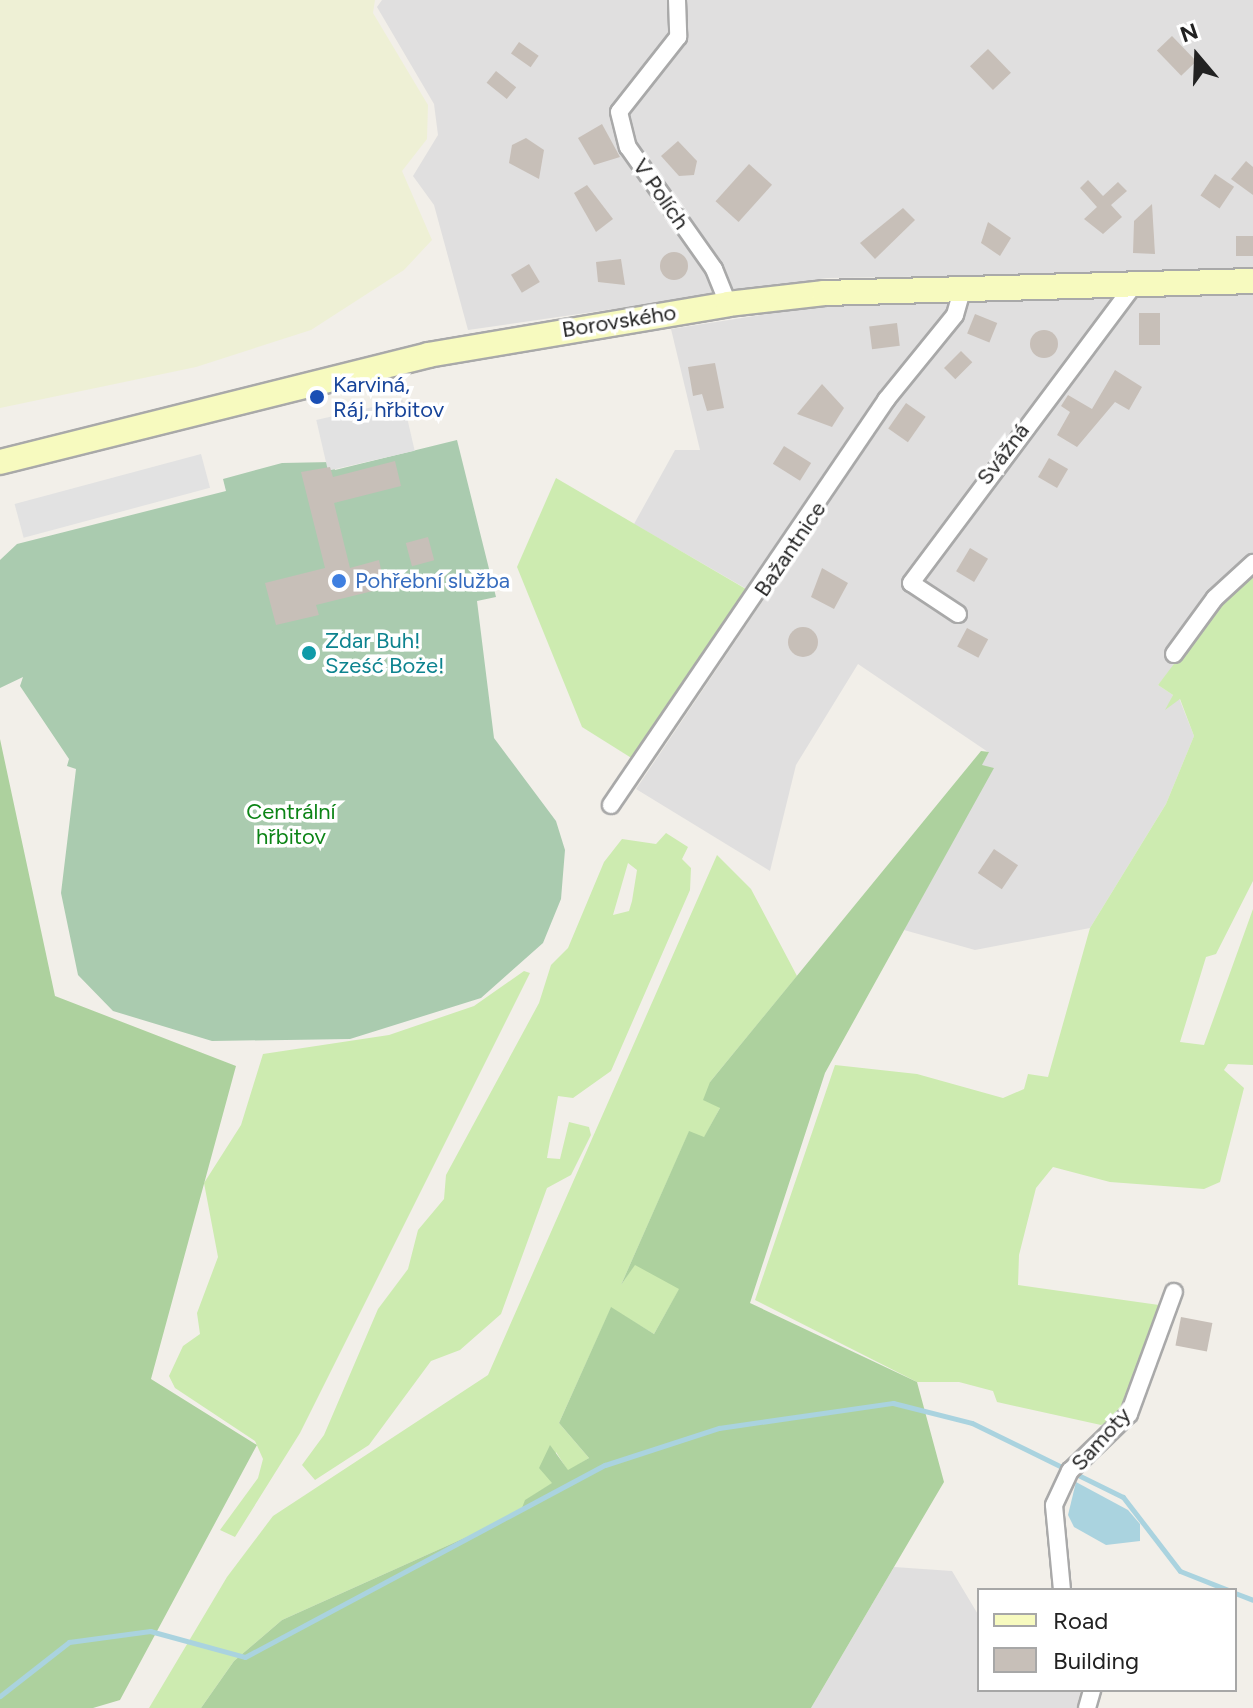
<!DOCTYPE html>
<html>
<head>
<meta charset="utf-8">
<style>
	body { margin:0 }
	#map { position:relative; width:1253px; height:1708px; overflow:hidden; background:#f2efe9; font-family:Figtree,sans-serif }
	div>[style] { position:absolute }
	.residential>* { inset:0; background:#e0dfdf }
	.farmland>* { inset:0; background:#eef0d5 }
	.grass>* { inset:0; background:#cdebb0 }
	.forest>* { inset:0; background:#add19e }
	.cemetery>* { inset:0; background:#aacbaf }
	.parking>* { inset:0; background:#e2e2e2; transform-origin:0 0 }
	.water>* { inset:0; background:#aad3df }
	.stream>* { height:5px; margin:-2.5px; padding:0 2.5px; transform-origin:2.5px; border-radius:2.5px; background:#aad3df }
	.building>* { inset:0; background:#c7bfb8; transform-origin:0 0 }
	.round { border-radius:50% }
	.roads { filter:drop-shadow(2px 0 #a9a9a9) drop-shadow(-2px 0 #a9a9a9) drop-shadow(0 2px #a9a9a9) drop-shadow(0 -2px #a9a9a9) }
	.minor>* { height:16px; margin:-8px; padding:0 8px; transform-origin:8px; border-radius:8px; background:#fff }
	.secondary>* { height:24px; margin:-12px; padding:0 12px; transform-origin:12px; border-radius:12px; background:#f7fabf }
	.dots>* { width:22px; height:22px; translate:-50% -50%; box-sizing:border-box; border:4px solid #fff; border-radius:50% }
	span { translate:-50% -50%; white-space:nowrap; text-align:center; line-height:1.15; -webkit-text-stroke:7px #fff; paint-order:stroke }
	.street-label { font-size:22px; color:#222 }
	.transit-label { font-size:22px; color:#164399 }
	.left { translate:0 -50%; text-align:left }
	.shop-label { font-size:22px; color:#366cbe }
	.culture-label { font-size:22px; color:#0d838f }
	.park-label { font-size:22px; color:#0c8416 }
	.legend { position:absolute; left:977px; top:1588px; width:260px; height:104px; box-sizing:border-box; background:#fff; border:2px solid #a7a7a7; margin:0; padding:10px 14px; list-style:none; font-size:24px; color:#222 }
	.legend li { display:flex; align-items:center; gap:16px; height:40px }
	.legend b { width:40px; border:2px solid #a7a7a7 }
	.north { position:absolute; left:1157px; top:16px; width:80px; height:80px; -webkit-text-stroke:6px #fff; paint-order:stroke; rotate:341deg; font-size:22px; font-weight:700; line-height:32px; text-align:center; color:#222 }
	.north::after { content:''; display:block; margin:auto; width:28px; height:36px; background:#222; clip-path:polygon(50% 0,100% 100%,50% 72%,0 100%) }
</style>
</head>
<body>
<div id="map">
	<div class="residential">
		<i style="clip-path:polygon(382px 0,1253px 0,1253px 272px,827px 278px,468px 330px,434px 205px,413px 176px,438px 135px,434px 104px,377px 7px)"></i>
		<i style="clip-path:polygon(1253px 291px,1253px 571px,1158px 685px,1173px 695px,1167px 708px,1179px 698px,1194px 736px,1166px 804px,1090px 928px,975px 950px,904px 930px,993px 768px,981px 766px,988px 752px,858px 664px,796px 765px,770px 871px,636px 789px,764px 599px,634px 524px,675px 450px,700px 450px,671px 329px,824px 305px)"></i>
		<i style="clip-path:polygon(894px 1567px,952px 1571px,979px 1616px,979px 1690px,1081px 1690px,1076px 1708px,811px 1708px)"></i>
	</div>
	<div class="farmland">
		<i style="clip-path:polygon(0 0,375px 0,373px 13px,428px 105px,427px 139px,402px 171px,432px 240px,404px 270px,311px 330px,196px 367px,0 408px)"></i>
	</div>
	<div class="grass">
		<i style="clip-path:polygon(556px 478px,751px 592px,633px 759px,582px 727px,517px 567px)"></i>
		<i style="clip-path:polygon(1253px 571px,1253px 881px,1216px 954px,1206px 957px,1180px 1042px,1204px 1045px,1253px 909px,1253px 1065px,1228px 1064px,1224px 1070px,1244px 1088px,1220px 1182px,1204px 1189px,1110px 1182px,1053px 1167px,1036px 1188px,1019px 1255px,1018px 1285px,1166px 1306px,1125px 1415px,1101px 1425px,997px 1402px,993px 1391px,959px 1382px,917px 1382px,755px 1300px,835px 1065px,917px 1074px,1003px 1098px,1024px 1089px,1028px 1074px,1048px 1077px,1090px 928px,1166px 804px,1194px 736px,1180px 699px,1165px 710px,1173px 695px,1158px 685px,1230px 590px)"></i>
		<i style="clip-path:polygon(evenodd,666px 833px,688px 847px,682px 859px,691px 868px,690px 890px,611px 1071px,573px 1098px,558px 1096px,547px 1158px,560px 1159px,569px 1122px,589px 1127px,591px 1135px,571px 1175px,547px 1188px,501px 1314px,460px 1350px,431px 1361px,369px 1445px,315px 1480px,302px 1465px,324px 1435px,378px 1309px,408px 1269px,418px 1230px,444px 1199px,446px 1175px,539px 1003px,551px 965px,568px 948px,604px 862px,622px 839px,656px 844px,666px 833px,628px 863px,637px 870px,632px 901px,629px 911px,613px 915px,628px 863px)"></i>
		<i style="clip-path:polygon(717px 855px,751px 889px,797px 976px,710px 1082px,720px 1108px,704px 1138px,689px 1132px,621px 1285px,635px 1264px,680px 1288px,654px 1334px,611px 1308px,559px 1423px,589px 1458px,568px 1471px,556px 1452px,553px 1483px,526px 1500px,520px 1513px,282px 1620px,234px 1661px,201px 1708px,149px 1708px,227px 1577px,273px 1516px,488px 1375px)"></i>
		<i style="clip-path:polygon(524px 971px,530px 973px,300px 1433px,235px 1537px,220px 1530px,258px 1478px,263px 1459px,255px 1441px,175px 1388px,169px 1376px,183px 1346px,200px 1334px,197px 1313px,218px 1257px,204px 1183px,241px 1125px,263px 1054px,389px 1035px,474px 1006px)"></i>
	</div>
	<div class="forest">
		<i style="clip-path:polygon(0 739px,55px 996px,236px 1066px,151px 1379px,257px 1445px,120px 1700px,93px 1708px,0 1708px)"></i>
		<i style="clip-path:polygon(981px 751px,989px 752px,982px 765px,994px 768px,825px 1073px,750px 1303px,917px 1382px,944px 1482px,811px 1708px,201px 1708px,234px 1661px,282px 1620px,520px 1513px,525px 1500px,552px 1483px,539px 1468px,550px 1445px,568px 1470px,589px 1458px,559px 1423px,611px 1307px,654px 1334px,679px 1289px,635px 1265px,621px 1285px,689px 1131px,704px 1137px,720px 1108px,703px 1100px,710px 1082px)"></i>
	</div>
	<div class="cemetery">
		<i style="clip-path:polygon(457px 440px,496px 597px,477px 601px,494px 738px,556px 821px,565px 850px,561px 899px,543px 943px,481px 998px,350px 1039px,212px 1041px,113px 1011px,78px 975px,61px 893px,76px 769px,67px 766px,69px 759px,20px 686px,23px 677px,0 688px,0 560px,17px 544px,226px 491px,223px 479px,282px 463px,332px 462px,335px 470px)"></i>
	</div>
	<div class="parking">
		<i style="left:403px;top:400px;width:52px;height:89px;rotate:77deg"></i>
		<i style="left:201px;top:454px;width:35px;height:193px;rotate:75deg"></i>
	</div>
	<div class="water">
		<i style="clip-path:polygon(1076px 1482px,1128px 1510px,1140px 1524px,1140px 1541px,1106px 1545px,1074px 1527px,1068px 1515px)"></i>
	</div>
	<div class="stream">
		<i style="left:1235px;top:1593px;width:19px;rotate:21deg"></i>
		<i style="left:0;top:1696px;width:88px;rotate:-38deg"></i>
		<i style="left:69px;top:1642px;width:82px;rotate:-7.7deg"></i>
		<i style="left:150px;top:1631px;width:98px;rotate:15.3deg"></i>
		<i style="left:245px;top:1657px;width:408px;rotate:-28.1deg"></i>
		<i style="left:605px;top:1465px;width:120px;rotate:-18deg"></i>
		<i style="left:719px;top:1428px;width:176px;rotate:-8.2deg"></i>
		<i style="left:893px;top:1403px;width:81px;rotate:14.2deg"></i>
		<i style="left:972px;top:1423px;width:168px;rotate:26.1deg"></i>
		<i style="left:1123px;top:1497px;width:93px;rotate:52.4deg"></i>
		<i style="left:1180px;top:1571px;width:52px;rotate:21.6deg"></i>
	</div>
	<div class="building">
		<i style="left:1172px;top:36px;width:35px;height:21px;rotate:46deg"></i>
		<i style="left:519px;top:42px;width:24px;height:14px;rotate:35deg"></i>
		<i style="left:988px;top:49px;width:33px;height:25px;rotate:46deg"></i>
		<i style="left:496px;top:71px;width:26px;height:15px;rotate:39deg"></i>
		<i style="clip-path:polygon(602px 124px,620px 157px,594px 165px,578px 138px)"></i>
		<i style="clip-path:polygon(526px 138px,544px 150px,539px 179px,509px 163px,512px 145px)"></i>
		<i style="clip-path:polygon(678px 141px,697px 161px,694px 175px,679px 176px,661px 156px)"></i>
		<i style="clip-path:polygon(1246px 161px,1253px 167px,1253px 195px,1231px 179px)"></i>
		<i style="left:749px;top:164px;width:31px;height:50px;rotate:42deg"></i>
		<i style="left:1215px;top:174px;width:23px;height:26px;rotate:34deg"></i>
		<i style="clip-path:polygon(1088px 180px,1103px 196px,1118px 182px,1127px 191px,1111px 205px,1122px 217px,1103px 234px,1084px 219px,1097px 207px,1080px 188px)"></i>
		<i style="clip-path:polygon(587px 185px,613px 219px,596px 232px,574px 193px)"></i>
		<i style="clip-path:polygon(1152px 204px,1155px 254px,1133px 253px,1134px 221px)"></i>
		<i style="clip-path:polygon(903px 208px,915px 220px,875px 259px,860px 243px)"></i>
		<i style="clip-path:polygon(988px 222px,1011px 238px,1000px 256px,981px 243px)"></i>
		<i style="left:1236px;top:236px;width:17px;height:20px"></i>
		<i class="round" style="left:660px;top:252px;width:28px;height:28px"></i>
		<i style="clip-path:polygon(621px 259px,625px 285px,598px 282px,596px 262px)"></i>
		<i style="left:529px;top:264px;width:21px;height:21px;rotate:59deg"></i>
		<i style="left:1139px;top:313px;width:21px;height:32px"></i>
		<i style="left:975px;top:314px;width:24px;height:21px;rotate:22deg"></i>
		<i style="left:897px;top:323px;width:23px;height:28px;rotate:83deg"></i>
		<i class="round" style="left:1030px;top:330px;width:28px;height:28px"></i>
		<i style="left:961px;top:351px;width:16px;height:24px;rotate:45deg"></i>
		<i style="clip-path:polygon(715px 363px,724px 408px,707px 411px,702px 394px,693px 396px,688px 367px)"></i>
		<i style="clip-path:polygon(1115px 370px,1142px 387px,1129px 410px,1115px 402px,1077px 447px,1057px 435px,1070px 412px,1061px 406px,1068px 395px,1092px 409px)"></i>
		<i style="clip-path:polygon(822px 384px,844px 408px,832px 427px,797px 414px)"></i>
		<i style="left:906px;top:403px;width:24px;height:31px;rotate:35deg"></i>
		<i style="left:784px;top:446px;width:32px;height:21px;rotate:32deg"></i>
		<i style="left:1049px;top:458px;width:22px;height:22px;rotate:30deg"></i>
		<i style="clip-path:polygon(395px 461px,401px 486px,334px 503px,350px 568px,379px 560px,385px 588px,316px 605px,319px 615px,276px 625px,265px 583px,325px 568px,301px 472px,330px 467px,333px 477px)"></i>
		<i style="left:428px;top:537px;width:24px;height:23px;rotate:75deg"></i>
		<i style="left:970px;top:548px;width:21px;height:27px;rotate:31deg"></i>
		<i style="clip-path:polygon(822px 568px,848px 583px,834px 609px,811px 597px)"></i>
		<i class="round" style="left:788px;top:627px;width:30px;height:30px"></i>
		<i style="left:967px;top:628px;width:24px;height:21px;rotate:28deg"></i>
		<i style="left:994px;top:849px;width:29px;height:29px;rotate:34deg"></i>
		<i style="left:1181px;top:1317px;width:32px;height:29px;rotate:11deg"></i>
	</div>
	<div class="roads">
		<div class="minor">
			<i style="left:677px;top:0;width:37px;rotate:88deg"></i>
			<i style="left:678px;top:37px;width:95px;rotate:128.2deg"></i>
			<i style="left:619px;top:112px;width:36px;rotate:76deg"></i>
			<i style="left:628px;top:147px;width:149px;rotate:54.8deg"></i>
			<i style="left:714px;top:269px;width:38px;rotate:68deg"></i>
			<i style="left:958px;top:614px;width:56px;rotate:-146.6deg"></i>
			<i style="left:911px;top:583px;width:374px;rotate:-53.2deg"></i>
			<i style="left:1174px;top:654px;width:69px;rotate:-53.8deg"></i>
			<i style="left:1215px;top:598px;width:52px;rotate:-42.6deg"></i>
			<i style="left:611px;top:805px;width:490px;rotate:-55.8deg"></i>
			<i style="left:886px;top:400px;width:109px;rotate:-50.9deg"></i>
			<i style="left:955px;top:315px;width:26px;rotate:-74deg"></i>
			<i style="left:1062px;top:1590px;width:85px;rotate:-95.4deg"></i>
			<i style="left:1054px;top:1505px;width:38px;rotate:-65deg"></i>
			<i style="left:1070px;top:1471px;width:82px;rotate:-44deg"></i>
			<i style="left:1129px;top:1414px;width:130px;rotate:-69.8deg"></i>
			<i style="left:1087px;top:1708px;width:19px;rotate:-74deg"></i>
		</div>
		<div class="secondary">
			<i style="left:0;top:462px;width:441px;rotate:-14deg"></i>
			<i style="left:428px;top:355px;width:304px;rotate:-9.6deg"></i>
			<i style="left:728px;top:304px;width:97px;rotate:-6.5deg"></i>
			<i style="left:824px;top:293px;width:429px;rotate:-1.6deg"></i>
		</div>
	</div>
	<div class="dots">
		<i style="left:317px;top:397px;background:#1a4fb4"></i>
		<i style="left:339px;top:581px;background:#3f7fe0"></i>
		<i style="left:309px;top:653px;background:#0f9aa8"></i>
	</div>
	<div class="street-label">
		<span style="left:661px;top:194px;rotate:55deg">V Polích</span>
		<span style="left:619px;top:321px;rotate:-9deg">Borovského</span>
		<span style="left:1003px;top:454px;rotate:-53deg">Svážná</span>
		<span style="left:790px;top:549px;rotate:-56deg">Bažantnice</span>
		<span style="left:1101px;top:1439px;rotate:-48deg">Samoty</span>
	</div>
	<div class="transit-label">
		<span class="left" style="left:333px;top:397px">Karviná,<br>Ráj, hřbitov</span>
	</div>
	<div class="shop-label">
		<span class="left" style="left:355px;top:581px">Pohřební služba</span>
	</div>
	<div class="culture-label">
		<span class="left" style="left:325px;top:653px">Zdar Buh!<br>Sześć Boże!</span>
	</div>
	<div class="park-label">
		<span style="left:291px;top:824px">Centrální<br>hřbitov</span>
	</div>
	<ul class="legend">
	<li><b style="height:10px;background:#f7fabf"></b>Road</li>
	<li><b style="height:22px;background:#c7bfb8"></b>Building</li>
	</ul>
	<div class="north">N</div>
</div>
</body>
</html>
